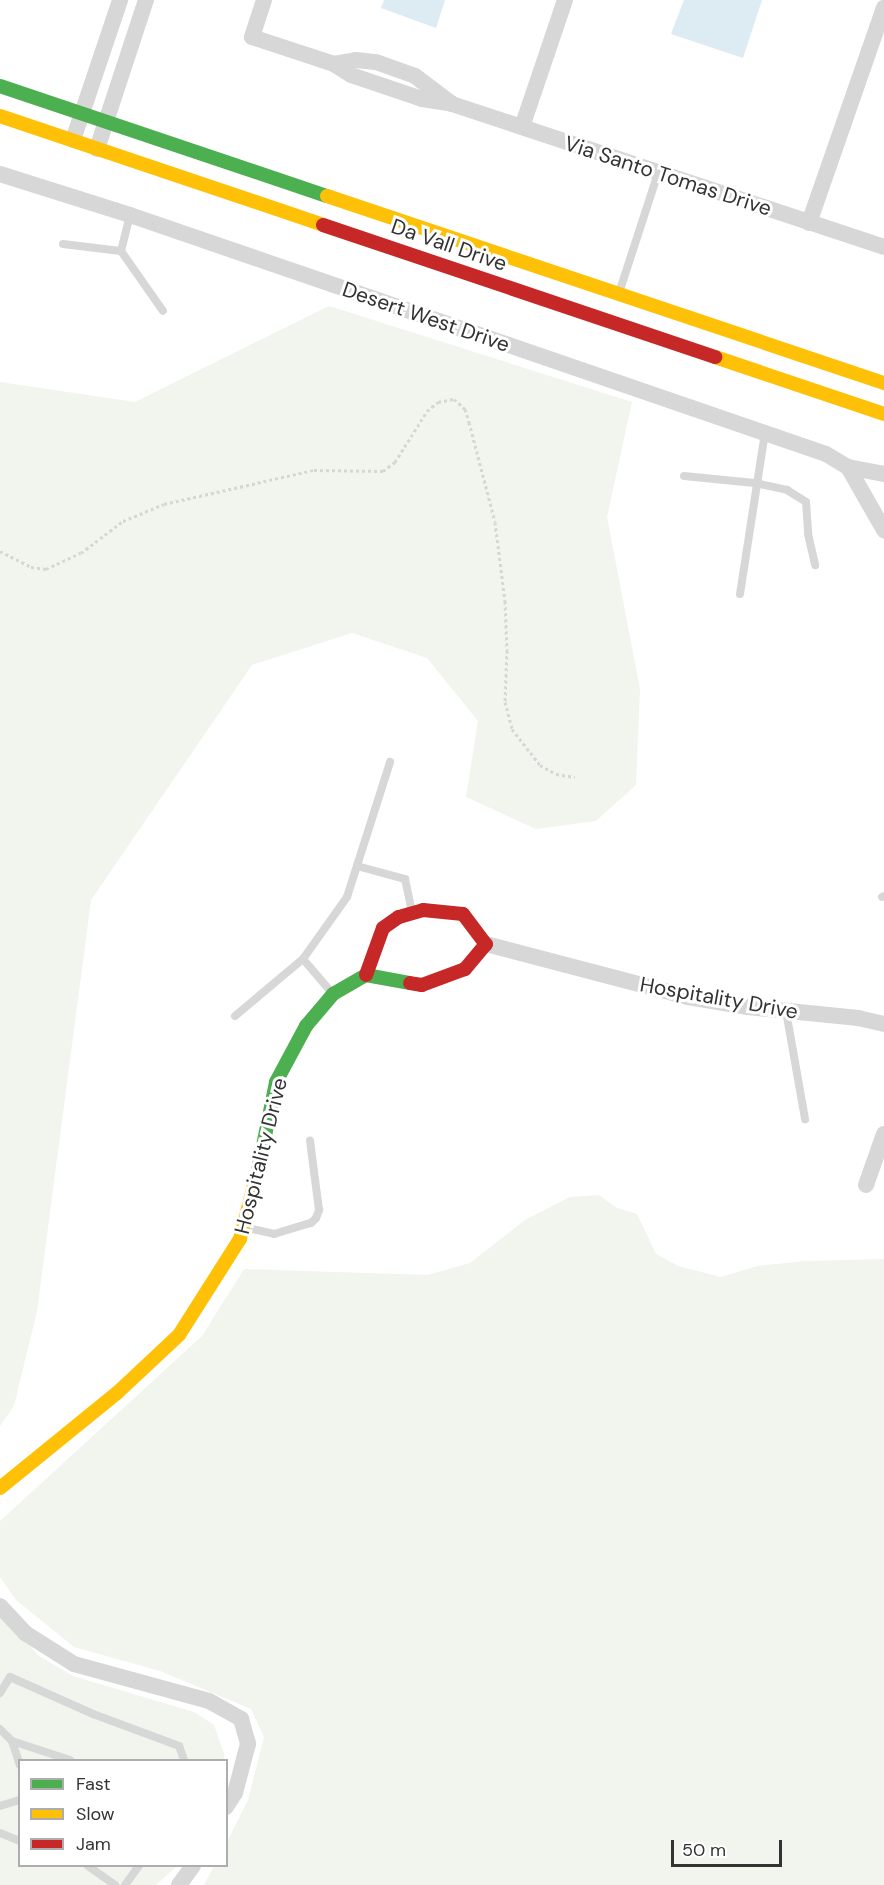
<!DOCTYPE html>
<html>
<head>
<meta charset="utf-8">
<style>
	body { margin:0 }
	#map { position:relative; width:884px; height:1885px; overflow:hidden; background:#fff; font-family:"DM Sans",sans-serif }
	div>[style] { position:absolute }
	.green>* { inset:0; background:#f1f5ed }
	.water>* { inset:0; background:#ddebf3 }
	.path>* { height:3px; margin-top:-1.5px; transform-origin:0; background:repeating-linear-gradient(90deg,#d6d6d6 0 3px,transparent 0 6px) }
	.lane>* { height:8px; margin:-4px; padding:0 4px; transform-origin:4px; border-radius:4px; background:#d7d7d7 }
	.street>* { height:16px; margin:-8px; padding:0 8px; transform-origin:8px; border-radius:8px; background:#d7d7d7 }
	.fast>* { height:14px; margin:-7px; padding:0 7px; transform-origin:7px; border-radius:7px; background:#4caf50 }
	.slow>* { height:14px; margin:-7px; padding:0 7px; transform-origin:7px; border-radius:7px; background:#ffc107 }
	.jam>* { height:14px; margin:-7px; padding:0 7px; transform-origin:7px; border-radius:7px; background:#c62828 }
	span { translate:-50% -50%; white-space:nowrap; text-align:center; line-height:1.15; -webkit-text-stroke:6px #fff; paint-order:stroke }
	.street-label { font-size:21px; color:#333 }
	.legend { position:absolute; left:18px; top:1759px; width:210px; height:108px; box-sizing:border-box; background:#fff; border:2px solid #adadad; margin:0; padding:8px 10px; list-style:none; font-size:18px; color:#333 }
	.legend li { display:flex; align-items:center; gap:12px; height:30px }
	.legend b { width:30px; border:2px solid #adadad }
	.scale { position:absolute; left:671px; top:1840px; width:111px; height:27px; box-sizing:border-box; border:3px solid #333; border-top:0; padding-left:8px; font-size:18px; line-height:21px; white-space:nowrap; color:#333; -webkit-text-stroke:4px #fff; paint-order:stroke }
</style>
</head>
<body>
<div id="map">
	<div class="green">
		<i style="clip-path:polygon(329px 306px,632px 402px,607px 517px,640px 689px,636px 785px,596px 821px,536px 829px,466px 797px,478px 721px,427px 658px,352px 633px,252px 665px,91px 900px,37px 1311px,14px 1406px,0 1426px,0 382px,135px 402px)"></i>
		<i style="clip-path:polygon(599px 1195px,617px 1208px,637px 1214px,656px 1254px,678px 1266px,721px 1277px,757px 1266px,805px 1261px,884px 1259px,884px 1885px,204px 1885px,214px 1866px,226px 1866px,227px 1842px,248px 1800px,264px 1737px,251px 1709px,160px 1671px,74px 1647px,16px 1600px,0 1577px,0 1521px,202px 1336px,244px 1269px,428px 1275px,470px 1263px,525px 1220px,570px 1197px)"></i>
		<i style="clip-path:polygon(0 1611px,39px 1656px,73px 1676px,194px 1712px,214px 1725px,224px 1753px,224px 1760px,20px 1760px,20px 1866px,177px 1866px,156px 1885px,0 1885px)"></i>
	</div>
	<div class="water">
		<i style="clip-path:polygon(384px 0,445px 0,436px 28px,381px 8px)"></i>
		<i style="clip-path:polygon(684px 0,762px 0,743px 58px,671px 34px)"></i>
	</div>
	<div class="path">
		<i style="left:0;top:551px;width:35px;rotate:27deg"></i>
		<i style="left:31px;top:567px;width:15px;rotate:8deg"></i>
		<i style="left:46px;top:569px;width:38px;rotate:-25deg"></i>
		<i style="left:81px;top:553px;width:53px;rotate:-37.3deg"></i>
		<i style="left:123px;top:521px;width:44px;rotate:-22.5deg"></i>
		<i style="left:164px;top:504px;width:154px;rotate:-12.8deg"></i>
		<i style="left:314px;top:470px;width:69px;rotate:0.8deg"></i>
		<i style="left:383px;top:471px;width:15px;rotate:-37deg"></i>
		<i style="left:395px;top:462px;width:60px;rotate:-57.9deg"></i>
		<i style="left:427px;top:411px;width:14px;rotate:-39deg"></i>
		<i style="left:438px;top:402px;width:16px;rotate:-11deg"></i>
		<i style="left:454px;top:399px;width:15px;rotate:42deg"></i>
		<i style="left:465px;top:409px;width:14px;rotate:73deg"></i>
		<i style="left:469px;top:422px;width:103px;rotate:75.4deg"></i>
		<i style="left:495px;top:522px;width:80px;rotate:82.8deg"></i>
		<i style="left:505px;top:601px;width:49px;rotate:87.7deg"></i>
		<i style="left:507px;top:650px;width:52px;rotate:92.2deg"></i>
		<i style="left:505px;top:702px;width:28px;rotate:75deg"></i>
		<i style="left:512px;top:729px;width:46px;rotate:52.1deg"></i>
		<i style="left:540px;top:765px;width:18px;rotate:29deg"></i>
		<i style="left:556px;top:774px;width:19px;rotate:9deg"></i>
	</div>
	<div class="lane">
		<i style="left:130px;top:215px;width:37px;rotate:104deg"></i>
		<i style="left:121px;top:251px;width:73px;rotate:55deg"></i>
		<i style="left:63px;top:244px;width:58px;rotate:6.9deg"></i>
		<i style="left:619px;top:293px;width:126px;rotate:-72deg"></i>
		<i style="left:684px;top:476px;width:71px;rotate:5.6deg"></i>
		<i style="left:755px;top:483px;width:33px;rotate:12deg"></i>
		<i style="left:787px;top:490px;width:22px;rotate:32deg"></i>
		<i style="left:806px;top:502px;width:32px;rotate:86deg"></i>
		<i style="left:808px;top:534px;width:32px;rotate:77deg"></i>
		<i style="left:740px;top:594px;width:163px;rotate:-81.2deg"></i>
		<i style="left:357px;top:866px;width:50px;rotate:15.2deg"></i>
		<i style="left:405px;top:879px;width:35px;rotate:78deg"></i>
		<i style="left:882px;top:897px;width:2px;rotate:-27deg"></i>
		<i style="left:303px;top:959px;width:45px;rotate:49.5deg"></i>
		<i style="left:786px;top:1011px;width:110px;rotate:80deg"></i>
		<i style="left:235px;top:1016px;width:89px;rotate:-40deg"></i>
		<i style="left:303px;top:959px;width:76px;rotate:-54.6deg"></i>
		<i style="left:347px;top:897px;width:142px;rotate:-72.3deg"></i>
		<i style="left:244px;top:1227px;width:31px;rotate:13deg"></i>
		<i style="left:274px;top:1234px;width:39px;rotate:-17deg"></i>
		<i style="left:311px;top:1223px;width:7px;rotate:-45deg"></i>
		<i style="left:316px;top:1218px;width:9px;rotate:-69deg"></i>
		<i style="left:319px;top:1210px;width:70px;rotate:-97.4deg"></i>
		<i style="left:0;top:1693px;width:19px;rotate:-58deg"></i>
		<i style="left:10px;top:1677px;width:91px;rotate:24deg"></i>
		<i style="left:93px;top:1714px;width:92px;rotate:20.4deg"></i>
		<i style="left:179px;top:1746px;width:15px;rotate:70deg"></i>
		<i style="left:0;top:1729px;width:17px;rotate:45deg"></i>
		<i style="left:12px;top:1741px;width:25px;rotate:72deg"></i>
		<i style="left:12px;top:1741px;width:61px;rotate:18.1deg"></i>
		<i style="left:0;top:1806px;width:21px;rotate:-17deg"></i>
		<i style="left:0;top:1833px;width:22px;rotate:22deg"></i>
		<i style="left:88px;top:1866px;width:33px;rotate:35deg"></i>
		<i style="left:125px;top:1885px;width:24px;rotate:-54deg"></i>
	</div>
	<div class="street">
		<i style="left:264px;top:0;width:39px;rotate:108deg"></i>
		<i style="left:252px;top:37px;width:86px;rotate:18.2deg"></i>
		<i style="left:334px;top:64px;width:20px;rotate:33deg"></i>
		<i style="left:351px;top:75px;width:75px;rotate:18.7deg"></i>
		<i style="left:422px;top:99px;width:30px;rotate:9deg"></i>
		<i style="left:452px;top:104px;width:455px;rotate:18.3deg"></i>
		<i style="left:334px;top:64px;width:22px;rotate:-10deg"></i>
		<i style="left:356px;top:60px;width:20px;rotate:6deg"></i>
		<i style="left:376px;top:62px;width:41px;rotate:19.7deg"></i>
		<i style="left:415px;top:76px;width:46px;rotate:37.1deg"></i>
		<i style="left:522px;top:127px;width:134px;rotate:-71.3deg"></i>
		<i style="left:73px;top:140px;width:148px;rotate:-71.4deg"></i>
		<i style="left:97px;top:149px;width:157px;rotate:-71.8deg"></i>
		<i style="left:0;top:174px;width:136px;rotate:17.5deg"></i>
		<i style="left:130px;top:215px;width:736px;rotate:18.95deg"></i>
		<i style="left:826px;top:454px;width:26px;rotate:31deg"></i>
		<i style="left:848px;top:467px;width:37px;rotate:11deg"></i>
		<i style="left:809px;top:223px;width:228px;rotate:-70.8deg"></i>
		<i style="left:848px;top:467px;width:73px;rotate:60.3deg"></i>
		<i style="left:486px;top:944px;width:209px;rotate:14.7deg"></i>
		<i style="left:688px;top:997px;width:61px;rotate:9.5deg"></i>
		<i style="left:748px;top:1007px;width:111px;rotate:5.7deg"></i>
		<i style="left:858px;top:1018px;width:27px;rotate:13deg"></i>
		<i style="left:866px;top:1185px;width:54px;rotate:-70.6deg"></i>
		<i style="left:0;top:1606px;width:37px;rotate:47deg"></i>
		<i style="left:25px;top:1633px;width:58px;rotate:32.3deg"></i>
		<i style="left:74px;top:1664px;width:140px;rotate:15.3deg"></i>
		<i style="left:209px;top:1701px;width:37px;rotate:29deg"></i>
		<i style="left:241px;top:1719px;width:26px;rotate:74deg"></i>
		<i style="left:248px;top:1744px;width:51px;rotate:104.9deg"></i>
		<i style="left:235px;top:1793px;width:17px;rotate:123deg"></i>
		<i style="left:179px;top:1885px;width:24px;rotate:-54deg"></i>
	</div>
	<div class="fast">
		<i style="left:0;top:86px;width:345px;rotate:18.6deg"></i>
		<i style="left:258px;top:1170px;width:90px;rotate:-78.4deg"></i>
		<i style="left:276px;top:1082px;width:64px;rotate:-61.8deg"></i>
		<i style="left:306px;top:1026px;width:42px;rotate:-49.8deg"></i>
		<i style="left:333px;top:994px;width:38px;rotate:-30deg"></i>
		<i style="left:366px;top:975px;width:45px;rotate:10.3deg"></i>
	</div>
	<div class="slow">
		<i style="left:0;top:116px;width:341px;rotate:18.6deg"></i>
		<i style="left:327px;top:196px;width:588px;rotate:18.56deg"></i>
		<i style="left:715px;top:357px;width:178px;rotate:18.6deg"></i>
		<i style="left:0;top:1488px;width:151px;rotate:-39.1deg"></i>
		<i style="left:117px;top:1393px;width:85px;rotate:-43.1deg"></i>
		<i style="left:179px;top:1335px;width:114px;rotate:-57.6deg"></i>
		<i style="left:240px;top:1239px;width:71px;rotate:-75.4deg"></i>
	</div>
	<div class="jam">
		<i style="left:323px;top:225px;width:414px;rotate:18.6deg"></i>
		<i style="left:366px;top:975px;width:50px;rotate:-70.1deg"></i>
		<i style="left:383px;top:928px;width:19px;rotate:-35deg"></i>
		<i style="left:399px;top:917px;width:25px;rotate:-16deg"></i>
		<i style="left:423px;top:910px;width:40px;rotate:5.7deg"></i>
		<i style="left:463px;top:914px;width:38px;rotate:53deg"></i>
		<i style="left:486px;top:944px;width:33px;rotate:130deg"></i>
		<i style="left:465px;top:969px;width:46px;rotate:159.6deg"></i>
		<i style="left:422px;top:985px;width:12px;rotate:-171deg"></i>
	</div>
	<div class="street-label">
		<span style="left:668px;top:176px;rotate:18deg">Via Santo Tomas Drive</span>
		<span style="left:449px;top:245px;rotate:19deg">Da Vall Drive</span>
		<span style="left:426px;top:317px;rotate:19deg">Desert West Drive</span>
		<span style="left:719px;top:998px;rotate:10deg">Hospitality Drive</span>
		<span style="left:261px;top:1156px;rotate:-76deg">Hospitality Drive</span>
	</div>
	<ul class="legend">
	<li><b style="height:8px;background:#4caf50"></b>Fast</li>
	<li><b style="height:8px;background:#ffc107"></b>Slow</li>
	<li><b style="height:8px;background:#c62828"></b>Jam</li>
	</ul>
	<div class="scale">50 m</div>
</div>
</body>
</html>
